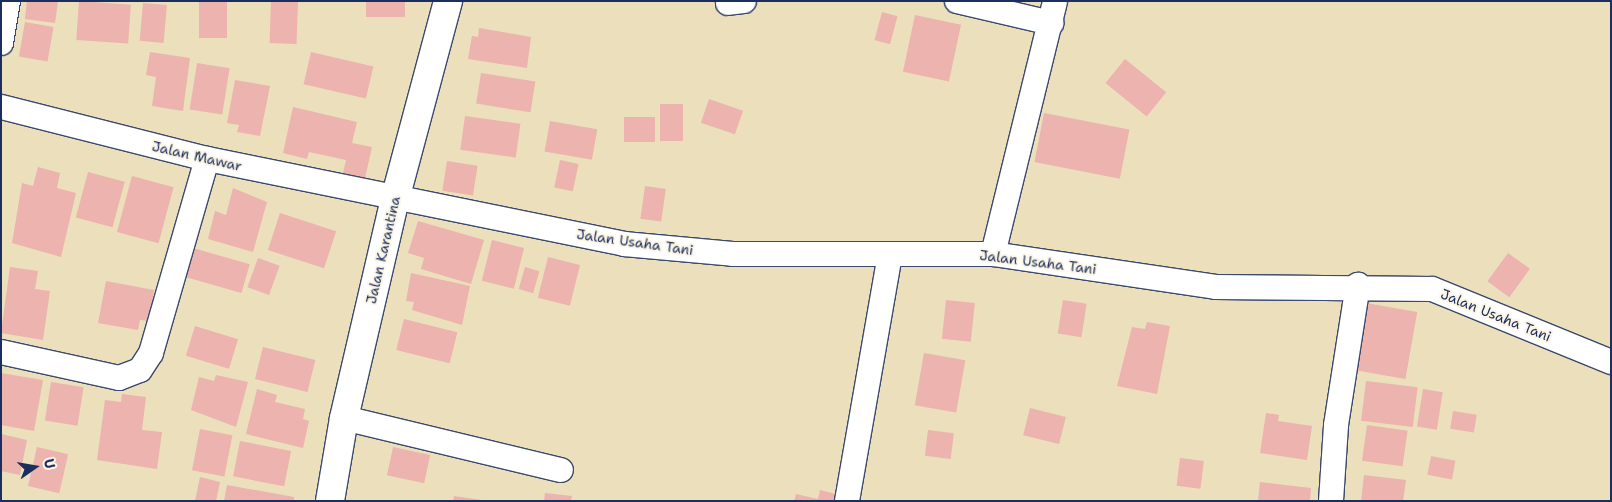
<!DOCTYPE html>
<html>
<head>
<meta charset="utf-8">
<style>
	body { margin:0 }
	#map { position:relative; width:1612px; height:502px; overflow:hidden; background:#ebdfbc; font-family:"Shantell Sans",sans-serif }
	div>[style] { position:absolute }
	.building>* { inset:0; background:#edb3ae; transform-origin:0 0 }
	.roads { filter:drop-shadow(1px 0 #3a496c) drop-shadow(-1px 0 #3a496c) drop-shadow(0 1px #3a496c) drop-shadow(0 -1px #3a496c) }
	.street>* { height:24px; margin:-12px; padding:0 12px; transform-origin:12px; border-radius:12px; background:#fff }
	.secondary>* { height:28px; margin:-14px; padding:0 14px; transform-origin:14px; border-radius:14px; background:#fff }
	span { translate:-50% -50%; white-space:nowrap; text-align:center; line-height:1.15; -webkit-text-stroke:4px #fcf5e5; paint-order:stroke }
	.street-label { font-size:14px; color:#1b2f5e }
	.frame { position:absolute; inset:0; border:2px solid #1b2f5e; pointer-events:none }
	.north { position:absolute; left:10px; top:442px; width:50px; height:50px; -webkit-text-stroke:4px #fcf5e5; paint-order:stroke; rotate:77deg; font-size:14px; font-weight:700; line-height:20px; text-align:center; color:#1b2f5e }
	.north::after { content:''; display:block; margin:auto; width:18px; height:22px; background:#1b2f5e; clip-path:polygon(50% 0,100% 100%,50% 72%,0 100%) }
</style>
</head>
<body>
<div id="map">
	<div class="building">
		<i style="clip-path:polygon(27px 1px,58px 1px,55px 23px,25px 19px)"></i>
		<i style="left:79px;top:1px;width:52px;height:39px;rotate:4deg"></i>
		<i style="left:199px;top:1px;width:28px;height:37px"></i>
		<i style="left:271px;top:1px;width:27px;height:42px;rotate:2deg"></i>
		<i style="left:366px;top:1px;width:39px;height:16px"></i>
		<i style="left:143px;top:3px;width:24px;height:38px;rotate:5deg"></i>
		<i style="left:882px;top:12px;width:16px;height:29px;rotate:15deg"></i>
		<i style="left:915px;top:15px;width:47px;height:58px;rotate:12deg"></i>
		<i style="left:25px;top:22px;width:29px;height:35px;rotate:10deg"></i>
		<i style="clip-path:polygon(479px 28px,531px 37px,527px 68px,468px 59px,472px 36px,478px 37px)"></i>
		<i style="clip-path:polygon(150px 52px,190px 58px,183px 111px,152px 106px,156px 77px,146px 75px)"></i>
		<i style="left:311px;top:52px;width:64px;height:33px;rotate:13deg"></i>
		<i style="left:1125px;top:59px;width:53px;height:31px;rotate:39deg"></i>
		<i style="left:197px;top:63px;width:33px;height:47px;rotate:9deg"></i>
		<i style="left:481px;top:73px;width:55px;height:31px;rotate:9deg"></i>
		<i style="clip-path:polygon(235px 80px,270px 86px,260px 136px,237px 132px,239px 125px,227px 123px)"></i>
		<i style="left:709px;top:99px;width:36px;height:25px;rotate:19deg"></i>
		<i style="left:660px;top:104px;width:23px;height:37px"></i>
		<i style="clip-path:polygon(293px 107px,357px 122px,352px 143px,372px 147px,365px 178px,343px 173px,346px 160px,309px 152px,307px 159px,283px 153px)"></i>
		<i style="left:1044px;top:113px;width:87px;height:50px;rotate:11deg"></i>
		<i style="left:465px;top:116px;width:56px;height:34px;rotate:8deg"></i>
		<i style="left:624px;top:117px;width:31px;height:25px"></i>
		<i style="left:550px;top:121px;width:48px;height:31px;rotate:10deg"></i>
		<i style="left:560px;top:160px;width:19px;height:28px;rotate:12deg"></i>
		<i style="left:447px;top:161px;width:31px;height:30px;rotate:9deg"></i>
		<i style="clip-path:polygon(38px 167px,60px 173px,57px 188px,76px 193px,61px 257px,12px 243px,22px 183px,33px 186px)"></i>
		<i style="left:88px;top:172px;width:38px;height:47px;rotate:15deg"></i>
		<i style="left:132px;top:176px;width:43px;height:58px;rotate:15deg"></i>
		<i style="left:645px;top:186px;width:21px;height:33px;rotate:8deg"></i>
		<i style="clip-path:polygon(233px 188px,267px 202px,253px 252px,208px 239px,215px 211px,226px 215px)"></i>
		<i style="left:280px;top:213px;width:59px;height:39px;rotate:18deg"></i>
		<i style="clip-path:polygon(418px 221px,484px 240px,471px 284px,421px 269px,424px 258px,408px 253px)"></i>
		<i style="left:492px;top:240px;width:33px;height:42px;rotate:14deg"></i>
		<i style="left:193px;top:248px;width:59px;height:30px;rotate:16deg"></i>
		<i style="left:1508px;top:253px;width:27px;height:35px;rotate:36deg"></i>
		<i style="left:548px;top:257px;width:33px;height:42px;rotate:14deg"></i>
		<i style="left:258px;top:258px;width:23px;height:31px;rotate:20deg"></i>
		<i style="clip-path:polygon(10px 267px,38px 271px,35px 289px,50px 291px,43px 340px,1px 333px)"></i>
		<i style="left:525px;top:267px;width:15px;height:23px;rotate:16deg"></i>
		<i style="clip-path:polygon(411px 273px,470px 286px,462px 325px,412px 310px,414px 302px,406px 301px)"></i>
		<i style="clip-path:polygon(106px 281px,154px 290px,149px 321px,140px 320px,138px 330px,98px 323px)"></i>
		<i style="left:946px;top:300px;width:29px;height:39px;rotate:6deg"></i>
		<i style="left:1063px;top:300px;width:24px;height:34px;rotate:9deg"></i>
		<i style="left:1366px;top:303px;width:52px;height:68px;rotate:10deg"></i>
		<i style="left:404px;top:319px;width:55px;height:32px;rotate:14deg"></i>
		<i style="clip-path:polygon(1147px 322px,1170px 326px,1157px 394px,1117px 386px,1132px 327px,1145px 329px)"></i>
		<i style="left:195px;top:326px;width:45px;height:31px;rotate:17deg"></i>
		<i style="left:263px;top:347px;width:54px;height:33px;rotate:14deg"></i>
		<i style="left:924px;top:353px;width:42px;height:53px;rotate:10deg"></i>
		<i style="clip-path:polygon(1px 373px,43px 380px,34px 431px,1px 425px)"></i>
		<i style="clip-path:polygon(216px 375px,248px 382px,236px 427px,191px 410px,199px 377px,214px 381px)"></i>
		<i style="left:1366px;top:381px;width:52px;height:40px;rotate:7deg"></i>
		<i style="left:51px;top:382px;width:33px;height:39px;rotate:9deg"></i>
		<i style="clip-path:polygon(257px 389px,277px 395px,275px 402px,305px 409px,303px 419px,309px 421px,303px 448px,246px 434px)"></i>
		<i style="left:1423px;top:389px;width:20px;height:38px;rotate:9deg"></i>
		<i style="clip-path:polygon(122px 394px,146px 397px,142px 430px,162px 432px,157px 469px,97px 460px,105px 400px,121px 402px)"></i>
		<i style="left:1030px;top:408px;width:37px;height:28px;rotate:14deg"></i>
		<i style="left:1453px;top:411px;width:24px;height:18px;rotate:9deg"></i>
		<i style="clip-path:polygon(1266px 413px,1279px 415px,1278px 421px,1312px 426px,1307px 460px,1260px 453px)"></i>
		<i style="left:1367px;top:425px;width:41px;height:36px;rotate:8deg"></i>
		<i style="left:200px;top:429px;width:33px;height:42px;rotate:11deg"></i>
		<i style="left:928px;top:430px;width:26px;height:26px;rotate:7deg"></i>
		<i style="clip-path:polygon(1px 434px,27px 440px,20px 475px,1px 471px)"></i>
		<i style="left:240px;top:441px;width:52px;height:36px;rotate:11deg"></i>
		<i style="left:37px;top:447px;width:32px;height:40px;rotate:13deg"></i>
		<i style="left:393px;top:447px;width:38px;height:29px;rotate:12deg"></i>
		<i style="left:1431px;top:456px;width:25px;height:19px;rotate:11deg"></i>
		<i style="left:1180px;top:458px;width:24px;height:28px;rotate:7deg"></i>
		<i style="clip-path:polygon(1364px 475px,1406px 480px,1403px 501px,1361px 501px)"></i>
		<i style="clip-path:polygon(200px 477px,220px 482px,216px 501px,195px 501px)"></i>
		<i style="clip-path:polygon(1260px 482px,1311px 488px,1310px 501px,1258px 501px)"></i>
		<i style="clip-path:polygon(227px 485px,294px 497px,294px 501px,224px 501px)"></i>
		<i style="clip-path:polygon(820px 490px,844px 496px,843px 501px,794px 501px,796px 494px,818px 499px)"></i>
		<i style="clip-path:polygon(545px 493px,572px 496px,571px 501px,544px 501px)"></i>
		<i style="clip-path:polygon(454px 496px,482px 500px,482px 501px,453px 501px)"></i>
	</div>
	<div class="roads">
		<div class="street">
			<i style="left:957px;top:1px;width:97px;rotate:13.2deg"></i>
			<i style="left:728px;top:3px;width:16px;rotate:-7deg"></i>
			<i style="left:1px;top:43px;width:43px;rotate:-80.5deg"></i>
			<i style="left:1px;top:107px;width:212px;rotate:14.2deg"></i>
			<i style="left:207px;top:159px;width:426px;rotate:11.5deg"></i>
			<i style="left:624px;top:244px;width:109px;rotate:5.2deg"></i>
			<i style="left:733px;top:254px;width:260px"></i>
			<i style="left:993px;top:254px;width:225px;rotate:8.4deg"></i>
			<i style="left:1216px;top:287px;width:216px;rotate:0.5deg"></i>
			<i style="left:1432px;top:289px;width:193px;rotate:22.2deg"></i>
			<i style="left:993px;top:254px;width:260px;rotate:-76.2deg"></i>
			<i style="left:1px;top:352px;width:121px;rotate:12.4deg"></i>
			<i style="left:119px;top:378px;width:22px;rotate:-21deg"></i>
			<i style="left:140px;top:370px;width:20px;rotate:-57deg"></i>
			<i style="left:151px;top:353px;width:202px;rotate:-73.9deg"></i>
			<i style="left:344px;top:418px;width:223px;rotate:13.5deg"></i>
			<i style="left:847px;top:501px;width:250px;rotate:-80.1deg"></i>
			<i style="left:1331px;top:501px;width:76px;rotate:-86.2deg"></i>
			<i style="left:1336px;top:425px;width:142px;rotate:-81.1deg"></i>
		</div>
		<div class="secondary">
			<i style="left:330px;top:501px;width:84px;rotate:-80.4deg"></i>
			<i style="left:344px;top:418px;width:225px;rotate:-76.9deg"></i>
			<i style="left:395px;top:199px;width:205px;rotate:-75deg"></i>
		</div>
	</div>
	<div class="street-label">
		<span style="left:197px;top:156px;rotate:13deg">Jalan Mawar</span>
		<span style="left:635px;top:242px;rotate:8deg">Jalan Usaha Tani</span>
		<span style="left:383px;top:250px;rotate:-77deg">Jalan Karantina</span>
		<span style="left:1038px;top:262px;rotate:7deg">Jalan Usaha Tani</span>
		<span style="left:1496px;top:315px;rotate:22deg">Jalan Usaha Tani</span>
	</div>
	<div class="frame"></div>
	<div class="north">U</div>
</div>
</body>
</html>
